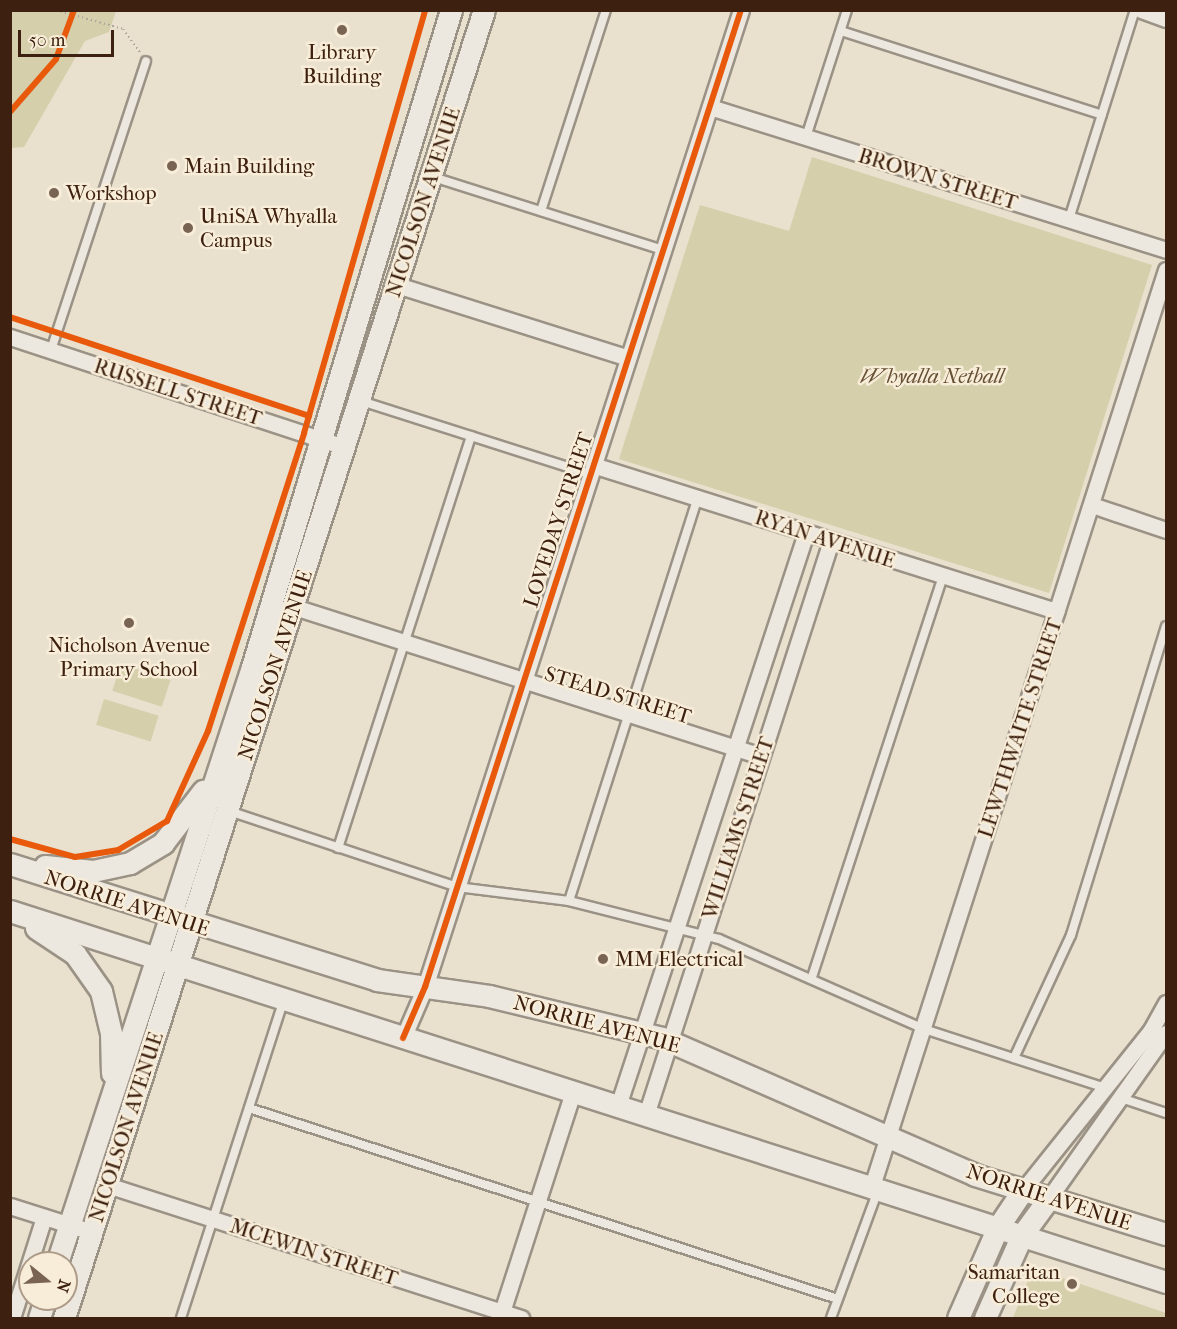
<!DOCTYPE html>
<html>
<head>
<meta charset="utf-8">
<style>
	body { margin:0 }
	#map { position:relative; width:1177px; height:1329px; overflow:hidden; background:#e9e0ce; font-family:"IM FELL French Canon",serif }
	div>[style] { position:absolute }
	.green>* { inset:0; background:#d5cfab; transform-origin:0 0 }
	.path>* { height:2px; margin-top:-1px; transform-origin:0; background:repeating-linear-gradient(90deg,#aca59d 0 1.5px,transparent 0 4.5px) }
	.roads { filter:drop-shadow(2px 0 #9b9286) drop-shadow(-2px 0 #9b9286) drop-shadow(0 2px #9b9286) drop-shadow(0 -2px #9b9286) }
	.lane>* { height:8px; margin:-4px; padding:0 4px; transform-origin:4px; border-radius:4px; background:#ede8df }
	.street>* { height:15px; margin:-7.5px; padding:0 7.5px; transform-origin:7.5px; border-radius:7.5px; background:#ede8df }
	.secondary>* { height:21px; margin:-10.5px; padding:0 10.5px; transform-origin:10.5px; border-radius:10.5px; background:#ede8df }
	.cycleway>* { height:6px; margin:-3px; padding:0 3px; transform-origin:3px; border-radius:3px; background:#e8590c }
	.dots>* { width:16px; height:16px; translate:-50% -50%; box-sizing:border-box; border:3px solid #f8edd8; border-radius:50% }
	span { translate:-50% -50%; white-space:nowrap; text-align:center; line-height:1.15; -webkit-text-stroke:5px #f8edd8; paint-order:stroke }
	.poi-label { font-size:21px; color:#3d200f }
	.left { translate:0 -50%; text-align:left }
	.right { translate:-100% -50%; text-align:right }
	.street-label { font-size:21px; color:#3d200f }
	.park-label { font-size:21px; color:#665035; font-style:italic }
	.frame { position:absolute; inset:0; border:12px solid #3d200f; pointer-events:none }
	.north { position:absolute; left:18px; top:1251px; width:60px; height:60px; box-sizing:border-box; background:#f8edd8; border:2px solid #ad9b88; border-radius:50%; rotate:108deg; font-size:16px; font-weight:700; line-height:24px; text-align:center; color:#3d200f }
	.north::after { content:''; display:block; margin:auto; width:21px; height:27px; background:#796352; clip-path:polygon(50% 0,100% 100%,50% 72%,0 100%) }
	.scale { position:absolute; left:18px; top:30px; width:96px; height:27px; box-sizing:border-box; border:3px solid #3d200f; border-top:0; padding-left:8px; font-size:18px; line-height:21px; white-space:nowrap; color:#3d200f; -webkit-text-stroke:4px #f8edd8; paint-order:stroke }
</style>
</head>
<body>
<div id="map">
	<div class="green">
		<i style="clip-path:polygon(11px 10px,116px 11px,109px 32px,85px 41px,24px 147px,11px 148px)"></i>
		<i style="clip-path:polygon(812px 157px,1152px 265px,1049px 593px,619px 459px,700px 205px,789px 231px)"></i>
		<i style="left:121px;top:664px;width:52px;height:28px;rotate:18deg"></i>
		<i style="left:104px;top:699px;width:57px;height:27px;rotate:17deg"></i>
		<i style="clip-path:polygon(1048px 1273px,1166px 1313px,1166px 1318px,1013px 1318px,1030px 1275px)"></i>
	</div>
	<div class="path">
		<i style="left:56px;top:10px;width:70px;rotate:15.8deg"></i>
		<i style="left:123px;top:29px;width:31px;rotate:54deg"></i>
	</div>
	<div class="roads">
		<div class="lane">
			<i style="left:841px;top:31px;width:274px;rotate:17.8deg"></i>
			<i style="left:806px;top:137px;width:133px;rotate:-72.1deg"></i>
			<i style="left:433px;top:177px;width:241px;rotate:17.6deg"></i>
			<i style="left:541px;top:211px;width:211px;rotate:-72.1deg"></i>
			<i style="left:1069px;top:219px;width:219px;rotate:-72.5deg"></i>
			<i style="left:51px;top:350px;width:304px;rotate:-71.8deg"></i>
			<i style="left:361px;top:401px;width:240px;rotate:17.7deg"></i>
			<i style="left:229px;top:811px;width:240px;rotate:18.4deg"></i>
			<i style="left:457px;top:887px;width:113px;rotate:7.1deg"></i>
			<i style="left:569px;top:901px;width:155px;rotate:14.2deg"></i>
			<i style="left:719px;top:939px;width:224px;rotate:23.7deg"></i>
			<i style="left:924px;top:1029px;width:191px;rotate:18deg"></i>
			<i style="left:338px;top:848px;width:433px;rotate:-72.1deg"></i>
			<i style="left:569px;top:901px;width:423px;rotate:-72.3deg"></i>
			<i style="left:812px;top:977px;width:421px;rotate:-71.9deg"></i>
			<i style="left:1014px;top:1058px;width:136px;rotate:-65.1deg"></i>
			<i style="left:1071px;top:935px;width:323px;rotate:-72.9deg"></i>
			<i style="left:1121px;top:1098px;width:47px;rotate:18.4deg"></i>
			<i style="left:249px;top:1108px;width:619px;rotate:17.97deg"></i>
			<i style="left:181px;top:1318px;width:334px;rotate:-72.1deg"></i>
			<i style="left:831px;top:1318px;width:136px;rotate:-69.8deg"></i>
		</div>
		<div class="street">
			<i style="left:1141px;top:10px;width:27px;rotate:20deg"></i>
			<i style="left:710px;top:107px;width:478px;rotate:17.4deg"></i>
			<i style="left:397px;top:285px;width:242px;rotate:17.5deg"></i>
			<i style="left:10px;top:337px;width:352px;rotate:18.2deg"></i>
			<i style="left:593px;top:465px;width:486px;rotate:17.5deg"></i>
			<i style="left:1092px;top:505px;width:78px;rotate:18.7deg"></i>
			<i style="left:294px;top:607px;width:490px;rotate:17.7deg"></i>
			<i style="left:403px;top:1038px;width:56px;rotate:-66.7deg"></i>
			<i style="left:425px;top:987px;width:1027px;rotate:-72.08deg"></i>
			<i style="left:618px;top:1106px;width:603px;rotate:-71.84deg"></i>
			<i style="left:646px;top:1115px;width:603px;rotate:-72.14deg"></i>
			<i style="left:107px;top:1185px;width:435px;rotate:17.8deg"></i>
			<i style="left:872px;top:1186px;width:962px;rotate:-72.21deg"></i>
			<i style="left:1023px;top:1190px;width:205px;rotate:-51.3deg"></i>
			<i style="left:1151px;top:1030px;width:31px;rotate:-61deg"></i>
			<i style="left:1049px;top:1198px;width:202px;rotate:-54.7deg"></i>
			<i style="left:10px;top:1206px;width:86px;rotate:17.6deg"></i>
			<i style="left:12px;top:1318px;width:106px;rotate:-72.4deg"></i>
			<i style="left:500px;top:1318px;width:237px;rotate:-72.1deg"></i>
		</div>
		<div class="secondary">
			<i style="left:10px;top:864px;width:385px;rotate:17.5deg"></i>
			<i style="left:377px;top:980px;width:113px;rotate:8.1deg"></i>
			<i style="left:489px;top:996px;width:178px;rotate:13.6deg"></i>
			<i style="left:662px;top:1038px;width:342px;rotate:23.6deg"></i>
			<i style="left:975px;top:1175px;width:200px;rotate:17.2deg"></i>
			<i style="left:45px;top:866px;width:48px;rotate:5.9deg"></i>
			<i style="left:93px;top:871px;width:38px;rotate:-12deg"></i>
			<i style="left:130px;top:863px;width:39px;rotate:-31deg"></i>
			<i style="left:163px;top:843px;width:66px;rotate:-52.4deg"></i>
			<i style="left:10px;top:911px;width:1214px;rotate:17.79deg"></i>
			<i style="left:36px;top:928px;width:47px;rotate:33.7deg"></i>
			<i style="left:75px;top:954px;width:45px;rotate:54.9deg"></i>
			<i style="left:101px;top:991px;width:43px;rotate:76.6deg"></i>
			<i style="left:111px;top:1033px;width:40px;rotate:88.6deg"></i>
			<i style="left:57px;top:1263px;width:627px;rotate:-71.88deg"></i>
			<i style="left:252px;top:667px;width:686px;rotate:-73.15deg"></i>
			<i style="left:39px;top:1318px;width:20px;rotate:-72deg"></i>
			<i style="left:64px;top:1318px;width:1374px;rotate:-72.2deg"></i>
			<i style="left:958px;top:1318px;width:99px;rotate:-66.3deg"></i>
			<i style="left:998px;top:1227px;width:45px;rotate:-56deg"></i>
			<i style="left:985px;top:1318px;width:91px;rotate:-66deg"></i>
			<i style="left:1022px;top:1235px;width:46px;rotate:-53.9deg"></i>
		</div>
	</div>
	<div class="cycleway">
		<i style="left:10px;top:112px;width:70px;rotate:-49deg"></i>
		<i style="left:56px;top:59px;width:52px;rotate:-69.8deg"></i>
		<i style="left:10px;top:317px;width:315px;rotate:18.3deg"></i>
		<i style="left:10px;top:839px;width:67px;rotate:15.5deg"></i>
		<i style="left:75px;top:857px;width:44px;rotate:-9.2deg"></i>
		<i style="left:118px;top:850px;width:57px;rotate:-30.6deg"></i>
		<i style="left:167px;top:821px;width:99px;rotate:-65.5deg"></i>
		<i style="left:208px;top:731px;width:313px;rotate:-72.1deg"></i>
		<i style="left:304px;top:433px;width:440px;rotate:-74deg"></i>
		<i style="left:403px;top:1038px;width:56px;rotate:-66.7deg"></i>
		<i style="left:425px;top:987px;width:1027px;rotate:-72.08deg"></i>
	</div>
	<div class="dots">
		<i style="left:342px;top:30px;background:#796352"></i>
		<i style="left:172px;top:166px;background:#796352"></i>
		<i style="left:54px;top:193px;background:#796352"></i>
		<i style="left:188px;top:228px;background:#796352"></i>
		<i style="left:129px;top:623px;background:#796352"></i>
		<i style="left:603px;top:959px;background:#796352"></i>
		<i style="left:1072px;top:1284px;background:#796352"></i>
	</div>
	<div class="poi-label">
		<span style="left:342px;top:64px">Library<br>Building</span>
		<span class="left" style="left:184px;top:166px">Main Building</span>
		<span class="left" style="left:66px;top:193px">Workshop</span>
		<span class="left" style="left:200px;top:228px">UniSA Whyalla<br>Campus</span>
		<span style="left:129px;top:657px">Nicholson Avenue<br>Primary School</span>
		<span class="left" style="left:615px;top:959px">MM Electrical</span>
		<span class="right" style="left:1060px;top:1284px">Samaritan<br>College</span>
	</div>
	<div class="street-label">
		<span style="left:938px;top:179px;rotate:17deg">BROWN STREET</span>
		<span style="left:423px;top:202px;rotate:-72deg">NICOLSON AVENUE</span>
		<span style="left:178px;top:392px;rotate:18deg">RUSSELL STREET</span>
		<span style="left:558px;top:520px;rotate:-72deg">LOVEDAY STREET</span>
		<span style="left:825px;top:539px;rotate:18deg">RYAN AVENUE</span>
		<span style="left:275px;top:665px;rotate:-72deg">NICOLSON AVENUE</span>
		<span style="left:618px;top:695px;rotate:17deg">STEAD STREET</span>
		<span style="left:1020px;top:728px;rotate:-72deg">LEWTHWAITE STREET</span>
		<span style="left:738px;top:828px;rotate:-72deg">WILLIAMS STREET</span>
		<span style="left:127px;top:903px;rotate:18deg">NORRIE AVENUE</span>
		<span style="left:597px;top:1024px;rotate:15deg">NORRIE AVENUE</span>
		<span style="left:126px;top:1127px;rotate:-72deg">NICOLSON AVENUE</span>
		<span style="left:1049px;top:1197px;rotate:18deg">NORRIE AVENUE</span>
		<span style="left:314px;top:1252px;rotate:18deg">MCEWIN STREET</span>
	</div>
	<div class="park-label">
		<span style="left:932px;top:376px">Whyalla Netball</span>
	</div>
	<div class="frame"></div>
	<div class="north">N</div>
	<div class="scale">50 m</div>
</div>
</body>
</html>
